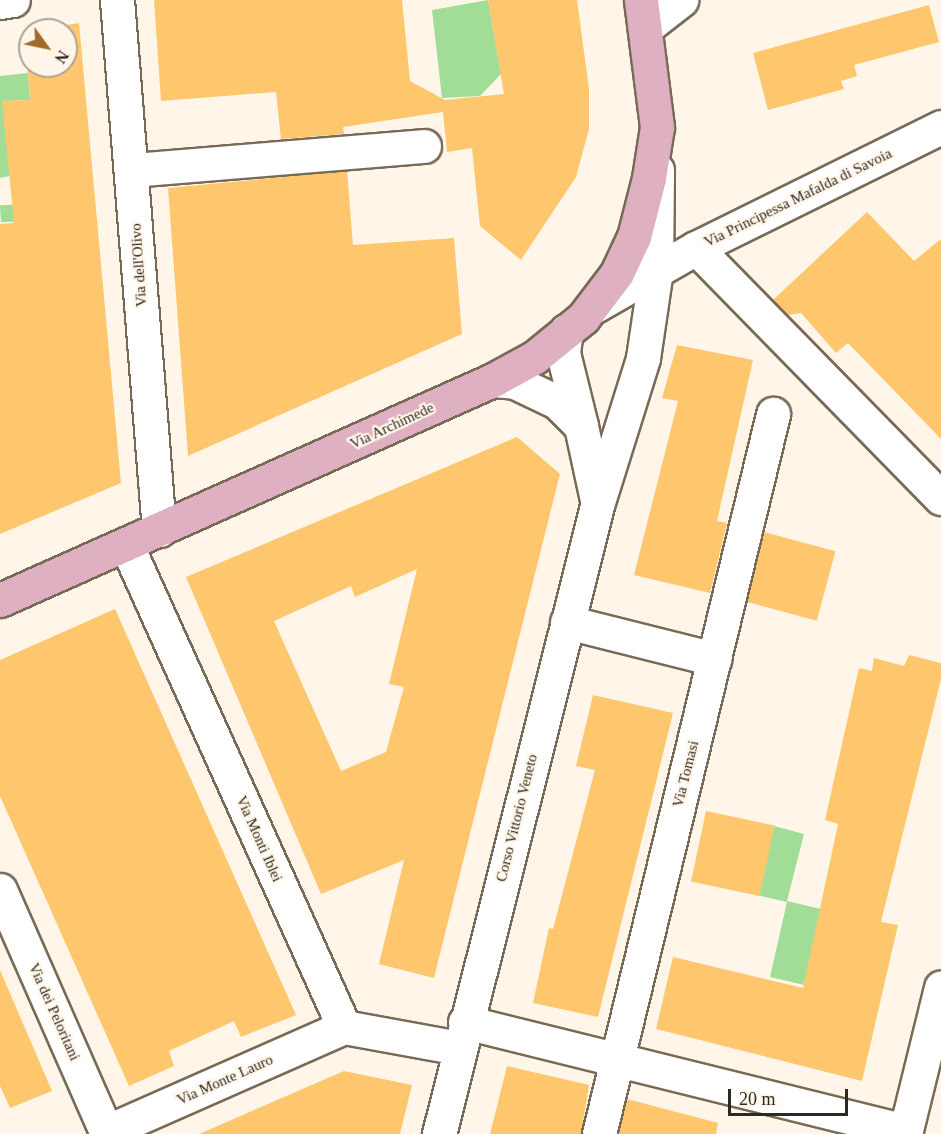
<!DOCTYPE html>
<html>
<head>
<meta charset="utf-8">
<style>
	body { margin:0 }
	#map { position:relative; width:941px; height:1134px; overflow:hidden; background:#fff6e9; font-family:Georgia,serif }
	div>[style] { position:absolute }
	.green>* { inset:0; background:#a1dd97; transform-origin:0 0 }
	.building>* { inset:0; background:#fec76e; transform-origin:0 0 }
	.roads { filter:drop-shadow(2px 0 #776a56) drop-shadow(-2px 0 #776a56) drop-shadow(0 2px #776a56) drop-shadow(0 -2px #776a56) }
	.minor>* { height:33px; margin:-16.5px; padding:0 16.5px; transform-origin:16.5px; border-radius:16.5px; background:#fff }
	.major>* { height:33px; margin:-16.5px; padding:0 16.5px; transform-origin:16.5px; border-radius:16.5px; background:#dfb0c2 }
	span { translate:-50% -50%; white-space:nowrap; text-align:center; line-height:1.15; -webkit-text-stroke:4.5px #fff6e9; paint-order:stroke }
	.street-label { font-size:15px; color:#2e2920 }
	.north { position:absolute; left:18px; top:18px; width:60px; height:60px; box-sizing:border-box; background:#fff6e9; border:2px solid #aba499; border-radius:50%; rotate:123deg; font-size:16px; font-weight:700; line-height:24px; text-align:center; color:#2e2920 }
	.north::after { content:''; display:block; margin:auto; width:21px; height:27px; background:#a4692a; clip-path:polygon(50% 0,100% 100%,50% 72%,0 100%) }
	.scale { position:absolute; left:728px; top:1089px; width:120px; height:27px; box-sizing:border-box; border:3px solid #2e2920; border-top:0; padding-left:8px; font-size:18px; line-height:21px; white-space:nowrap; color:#2e2920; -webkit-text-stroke:4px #fff6e9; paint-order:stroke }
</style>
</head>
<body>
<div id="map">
	<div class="green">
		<i style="clip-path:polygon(488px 0,501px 74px,480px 96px,442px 98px,432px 10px)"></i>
		<i style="clip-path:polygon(28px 73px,30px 100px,3px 101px,10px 176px,0 178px,0 76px)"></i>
		<i style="left:26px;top:204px;width:17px;height:26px;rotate:87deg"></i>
		<i style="clip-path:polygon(774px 826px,804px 834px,787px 901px,821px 909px,804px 985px,770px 977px,787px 902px,756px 895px)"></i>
	</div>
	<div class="building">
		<i style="clip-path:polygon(154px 0,402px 0,410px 81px,445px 100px,504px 94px,488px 0,577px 0,589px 89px,589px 129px,576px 177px,521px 260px,480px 226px,472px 148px,447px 152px,443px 112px,343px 127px,344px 134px,281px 139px,276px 92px,161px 101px)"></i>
		<i style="clip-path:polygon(929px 5px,939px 42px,854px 65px,857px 76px,841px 81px,844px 89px,768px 110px,753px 53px)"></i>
		<i style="clip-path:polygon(79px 23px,121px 483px,0 534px,0 224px,14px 223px,2px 101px,30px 100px,25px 32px,30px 31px,30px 66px,66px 66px,66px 30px,35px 30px)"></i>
		<i style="clip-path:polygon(347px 171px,353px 245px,454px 238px,462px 334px,188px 456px,168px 188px)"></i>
		<i style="clip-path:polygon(867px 212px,914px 261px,941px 239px,941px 439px,848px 343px,836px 353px,801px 313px,788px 315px,773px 300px)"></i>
		<i style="clip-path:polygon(677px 345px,753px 360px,717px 521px,727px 523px,710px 593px,634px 575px,678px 401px,662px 398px)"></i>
		<i style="clip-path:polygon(evenodd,517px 437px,560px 474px,434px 978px,379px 964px,404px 860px,321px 894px,186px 577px,517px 437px,417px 569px,389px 684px,404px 687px,386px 752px,341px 771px,274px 621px,351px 586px,355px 597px,417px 569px)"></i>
		<i style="left:764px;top:532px;width:74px;height:72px;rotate:15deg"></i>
		<i style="clip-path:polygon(115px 609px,296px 1015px,241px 1037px,234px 1021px,169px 1051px,174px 1066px,129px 1086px,0 796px,0 660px)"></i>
		<i style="clip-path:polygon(909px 655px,941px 663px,941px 679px,881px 922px,898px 925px,862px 1081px,656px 1029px,673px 957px,803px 988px,838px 824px,825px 820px,859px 668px,872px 671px,874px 658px,904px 666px)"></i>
		<i style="clip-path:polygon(593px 695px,673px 713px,598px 1017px,533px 1003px,549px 928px,553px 929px,595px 770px,576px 766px)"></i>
		<i style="left:706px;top:811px;width:70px;height:72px;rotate:12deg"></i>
		<i style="clip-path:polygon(0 970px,52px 1091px,10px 1108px,0 1086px)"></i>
		<i style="clip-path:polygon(507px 1066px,589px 1085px,581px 1134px,490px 1134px)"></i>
		<i style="clip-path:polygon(344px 1071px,412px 1085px,400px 1134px,199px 1134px)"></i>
		<i style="clip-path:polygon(627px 1099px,718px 1123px,716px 1134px,618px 1134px)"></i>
	</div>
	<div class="roads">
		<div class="minor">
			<i style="left:117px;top:0;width:532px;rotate:85.47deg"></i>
			<i style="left:0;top:2px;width:13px;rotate:-9deg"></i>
			<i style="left:645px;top:28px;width:46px;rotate:-37.9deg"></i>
			<i style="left:132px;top:170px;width:293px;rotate:-4.7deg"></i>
			<i style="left:696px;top:248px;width:350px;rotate:45.6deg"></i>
			<i style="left:595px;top:306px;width:116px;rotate:-29.9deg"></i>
			<i style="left:696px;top:248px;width:273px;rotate:-26.3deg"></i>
			<i style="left:566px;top:331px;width:22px;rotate:98deg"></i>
			<i style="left:563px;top:353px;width:75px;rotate:76.1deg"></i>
			<i style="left:493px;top:380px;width:22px;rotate:5deg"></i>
			<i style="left:515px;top:382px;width:47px;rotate:25.5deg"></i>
			<i style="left:557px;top:402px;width:34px;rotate:45deg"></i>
			<i style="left:581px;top:426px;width:76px;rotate:77.8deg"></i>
			<i style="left:126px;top:544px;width:530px;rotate:65.71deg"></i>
			<i style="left:344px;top:1027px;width:117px;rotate:10.3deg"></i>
			<i style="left:567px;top:622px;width:152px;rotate:14.1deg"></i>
			<i style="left:0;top:890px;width:266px;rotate:66.3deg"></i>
			<i style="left:465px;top:1022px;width:454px;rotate:13.9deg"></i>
			<i style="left:106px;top:1132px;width:260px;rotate:-23.8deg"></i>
			<i style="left:439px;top:1134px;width:652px;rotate:-75.88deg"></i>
			<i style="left:598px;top:502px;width:151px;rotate:-72.6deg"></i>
			<i style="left:643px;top:358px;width:89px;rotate:-81.6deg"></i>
			<i style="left:656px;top:270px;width:100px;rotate:-89.4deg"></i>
			<i style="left:599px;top:1134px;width:741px;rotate:-76.41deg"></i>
			<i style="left:905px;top:1134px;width:151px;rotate:-76.2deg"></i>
		</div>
		<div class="major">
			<i style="left:0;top:600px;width:540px;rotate:-24.05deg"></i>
			<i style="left:493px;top:380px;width:48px;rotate:-28.7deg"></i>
			<i style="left:535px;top:357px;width:62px;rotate:-39.1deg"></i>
			<i style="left:583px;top:318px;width:56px;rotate:-52.9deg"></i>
			<i style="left:617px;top:273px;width:40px;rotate:-65deg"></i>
			<i style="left:634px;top:237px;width:61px;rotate:-75.7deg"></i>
			<i style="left:649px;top:178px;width:52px;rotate:-81.1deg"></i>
			<i style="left:657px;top:127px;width:128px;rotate:-97.2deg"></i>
		</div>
	</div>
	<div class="street-label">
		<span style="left:798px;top:198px;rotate:-26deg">Via Principessa Mafalda di Savoia</span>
		<span style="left:139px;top:265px;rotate:-94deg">Via dell'Olivo</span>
		<span style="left:392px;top:426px;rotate:-25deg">Via Archimede</span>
		<span style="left:686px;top:774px;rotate:-76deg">Via Tomasi</span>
		<span style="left:517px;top:818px;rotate:-76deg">Corso Vittorio Veneto</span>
		<span style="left:259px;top:839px;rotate:66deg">Via Monti Iblei</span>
		<span style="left:54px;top:1012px;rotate:66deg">Via dei Peloritani</span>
		<span style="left:225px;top:1080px;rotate:-24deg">Via Monte Lauro</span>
	</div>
	<div class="north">N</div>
	<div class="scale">20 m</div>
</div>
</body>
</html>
